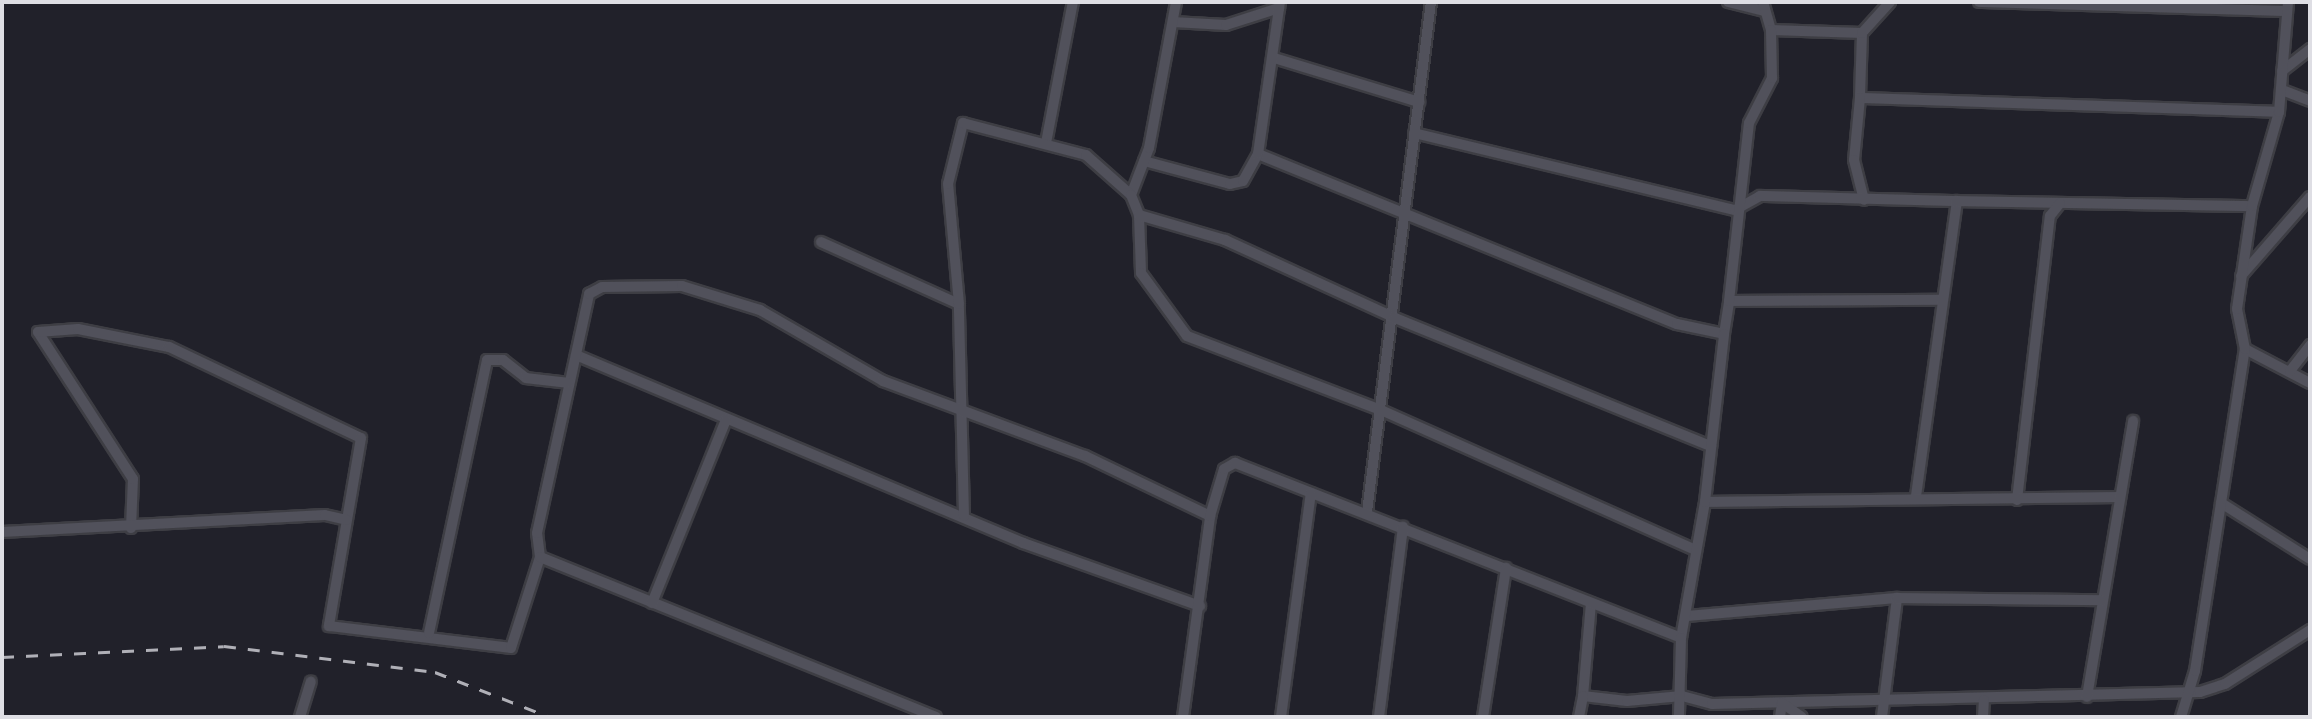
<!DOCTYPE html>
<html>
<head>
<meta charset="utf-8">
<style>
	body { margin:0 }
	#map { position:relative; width:2312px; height:719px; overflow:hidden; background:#21212a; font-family:"Source Sans 3",sans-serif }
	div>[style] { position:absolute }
	.roads { filter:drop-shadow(2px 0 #3e3e44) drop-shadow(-2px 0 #3e3e44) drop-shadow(0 2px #3e3e44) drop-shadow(0 -2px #3e3e44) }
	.minor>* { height:10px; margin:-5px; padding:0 5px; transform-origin:5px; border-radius:5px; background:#51515b }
	.rail>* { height:2.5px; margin-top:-1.25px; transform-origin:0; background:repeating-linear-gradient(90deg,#b0b0b7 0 12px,transparent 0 24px) }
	span { translate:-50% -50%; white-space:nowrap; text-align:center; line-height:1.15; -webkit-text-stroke:6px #21212a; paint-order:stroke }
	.frame { position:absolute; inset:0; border:4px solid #dedee4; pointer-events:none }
</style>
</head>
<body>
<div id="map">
	<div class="roads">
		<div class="minor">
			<i style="left:1728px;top:2px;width:36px;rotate:14deg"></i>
			<i style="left:1763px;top:2px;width:29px;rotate:74deg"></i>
			<i style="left:1771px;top:30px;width:91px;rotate:1.9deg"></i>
			<i style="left:1862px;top:33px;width:65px;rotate:91.8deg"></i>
			<i style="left:1860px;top:98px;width:419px;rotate:1.9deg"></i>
			<i style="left:1979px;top:2px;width:308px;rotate:1.7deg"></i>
			<i style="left:1173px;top:22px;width:53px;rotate:3.2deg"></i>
			<i style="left:1226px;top:25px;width:56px;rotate:-17.8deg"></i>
			<i style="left:1862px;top:33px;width:42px;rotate:-47.9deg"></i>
			<i style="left:1274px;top:58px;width:152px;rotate:16.9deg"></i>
			<i style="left:2282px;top:71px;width:36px;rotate:-38deg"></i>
			<i style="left:2282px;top:90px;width:30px;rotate:21deg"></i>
			<i style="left:1860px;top:98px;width:62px;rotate:95.5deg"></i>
			<i style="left:1854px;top:160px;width:41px;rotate:76deg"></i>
			<i style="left:1414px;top:133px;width:330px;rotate:13.5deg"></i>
			<i style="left:1735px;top:210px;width:29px;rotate:-29deg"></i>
			<i style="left:1760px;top:196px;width:197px;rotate:1.5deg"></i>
			<i style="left:1046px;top:143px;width:144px;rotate:-79.2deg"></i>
			<i style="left:1258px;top:154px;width:452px;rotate:22.1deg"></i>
			<i style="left:1677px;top:324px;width:48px;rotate:12deg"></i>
			<i style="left:1724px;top:334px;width:33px;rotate:-81deg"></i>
			<i style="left:1729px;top:301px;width:212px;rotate:-0.3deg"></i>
			<i style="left:1144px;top:161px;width:89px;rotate:15deg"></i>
			<i style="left:1230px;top:184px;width:13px;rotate:-13deg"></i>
			<i style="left:1243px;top:181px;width:31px;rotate:-61deg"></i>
			<i style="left:1258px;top:154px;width:154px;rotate:-81.8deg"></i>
			<i style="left:1131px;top:195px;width:50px;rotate:-69deg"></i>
			<i style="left:1149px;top:148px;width:148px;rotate:-79.5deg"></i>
			<i style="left:1139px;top:215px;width:58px;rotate:88deg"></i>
			<i style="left:1141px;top:273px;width:78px;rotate:53.9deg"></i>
			<i style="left:1187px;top:336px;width:208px;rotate:20.9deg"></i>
			<i style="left:1381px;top:410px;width:342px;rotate:24deg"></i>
			<i style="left:821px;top:242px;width:151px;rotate:24.2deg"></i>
			<i style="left:2241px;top:276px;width:105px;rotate:-48.9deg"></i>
			<i style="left:1729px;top:301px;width:179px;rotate:-83.6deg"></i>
			<i style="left:1749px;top:123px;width:51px;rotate:-62.9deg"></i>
			<i style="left:1772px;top:78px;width:48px;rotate:-91.2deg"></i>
			<i style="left:2245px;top:349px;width:73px;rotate:27.6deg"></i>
			<i style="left:576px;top:355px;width:485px;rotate:22.8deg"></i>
			<i style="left:1023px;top:543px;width:188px;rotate:19.6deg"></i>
			<i style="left:2290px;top:371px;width:33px;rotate:-52deg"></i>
			<i style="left:1916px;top:496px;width:298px;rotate:-82.1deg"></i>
			<i style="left:1957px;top:201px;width:295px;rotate:1deg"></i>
			<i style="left:2017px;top:500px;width:286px;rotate:-83.4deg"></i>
			<i style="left:2050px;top:216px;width:16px;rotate:-52deg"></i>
			<i style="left:1705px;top:502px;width:411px;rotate:-0.7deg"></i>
			<i style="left:2221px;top:503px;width:105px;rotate:32.2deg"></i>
			<i style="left:1367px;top:512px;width:514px;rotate:-82.85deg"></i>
			<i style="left:964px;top:516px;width:212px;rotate:-91.4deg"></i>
			<i style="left:959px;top:304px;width:121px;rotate:-95.2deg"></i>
			<i style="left:948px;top:184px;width:63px;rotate:-76.2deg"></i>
			<i style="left:963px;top:123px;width:127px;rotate:14.6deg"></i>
			<i style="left:1086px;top:155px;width:60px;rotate:41.6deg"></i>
			<i style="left:1131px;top:195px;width:22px;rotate:68deg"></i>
			<i style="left:1139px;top:215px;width:90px;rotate:16.2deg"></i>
			<i style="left:1225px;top:240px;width:187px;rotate:24.6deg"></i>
			<i style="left:1395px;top:318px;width:341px;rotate:22.1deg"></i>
			<i style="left:131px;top:528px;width:49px;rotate:-87.7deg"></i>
			<i style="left:133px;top:479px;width:175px;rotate:-122.9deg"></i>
			<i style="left:38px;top:332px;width:40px;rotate:-4.3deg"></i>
			<i style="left:78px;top:329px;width:93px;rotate:11.2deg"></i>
			<i style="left:169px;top:347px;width:212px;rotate:25.4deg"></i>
			<i style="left:361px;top:438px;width:191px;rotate:99.7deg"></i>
			<i style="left:329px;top:626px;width:183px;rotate:6.9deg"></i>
			<i style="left:511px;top:648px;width:96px;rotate:-72.3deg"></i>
			<i style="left:540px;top:557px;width:24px;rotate:-97deg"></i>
			<i style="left:537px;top:533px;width:245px;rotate:-77.7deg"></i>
			<i style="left:589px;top:294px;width:15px;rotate:-28deg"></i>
			<i style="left:602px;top:287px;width:80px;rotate:-0.7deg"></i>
			<i style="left:682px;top:286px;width:82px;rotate:17.1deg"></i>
			<i style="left:760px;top:310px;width:142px;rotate:30deg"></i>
			<i style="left:883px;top:381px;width:215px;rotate:20.4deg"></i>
			<i style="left:1085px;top:456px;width:139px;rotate:25.6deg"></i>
			<i style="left:2px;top:532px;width:323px;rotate:-3deg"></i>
			<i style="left:325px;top:515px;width:22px;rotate:13deg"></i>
			<i style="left:540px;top:557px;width:427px;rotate:22deg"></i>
			<i style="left:652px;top:603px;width:197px;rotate:-68deg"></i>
			<i style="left:1591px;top:603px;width:93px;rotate:94.9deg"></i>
			<i style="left:1583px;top:696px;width:44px;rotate:6.5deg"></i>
			<i style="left:1627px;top:701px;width:55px;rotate:-5.2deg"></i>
			<i style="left:1682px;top:696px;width:31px;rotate:15deg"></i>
			<i style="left:1712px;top:704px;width:488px;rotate:-1.4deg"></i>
			<i style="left:2200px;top:692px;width:26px;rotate:-18deg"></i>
			<i style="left:2225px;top:684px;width:101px;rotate:-32.4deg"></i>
			<i style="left:1686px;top:616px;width:212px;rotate:-4.9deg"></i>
			<i style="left:429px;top:633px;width:279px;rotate:-78deg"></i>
			<i style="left:487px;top:360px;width:16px"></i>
			<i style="left:503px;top:360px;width:29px;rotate:38deg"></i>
			<i style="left:526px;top:378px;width:43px;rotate:6.6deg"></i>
			<i style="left:1681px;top:638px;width:138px;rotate:-80deg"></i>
			<i style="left:1705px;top:502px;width:169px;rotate:-83.5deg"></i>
			<i style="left:2087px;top:697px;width:280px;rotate:-80.5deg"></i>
			<i style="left:300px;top:717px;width:37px;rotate:-73deg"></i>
			<i style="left:1183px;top:717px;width:203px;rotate:-82.3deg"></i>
			<i style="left:1210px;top:516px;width:49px;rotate:-73.4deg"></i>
			<i style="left:1224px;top:469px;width:13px;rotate:-29deg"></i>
			<i style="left:1235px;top:463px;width:479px;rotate:21.4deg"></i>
			<i style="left:1681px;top:638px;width:79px;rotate:91.5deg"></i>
			<i style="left:1281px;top:717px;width:226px;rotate:-82.4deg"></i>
			<i style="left:1379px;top:717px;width:192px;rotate:-82.8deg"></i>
			<i style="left:1483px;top:717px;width:151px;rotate:-81.2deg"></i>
			<i style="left:1579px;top:717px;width:21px;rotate:-79deg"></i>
			<i style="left:1780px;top:717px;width:14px;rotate:-82deg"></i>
			<i style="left:1782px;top:703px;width:24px;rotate:35deg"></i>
			<i style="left:1882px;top:717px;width:120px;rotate:-82.8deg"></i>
			<i style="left:1897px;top:598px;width:204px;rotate:0.6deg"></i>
			<i style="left:1983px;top:717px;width:17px;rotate:-87deg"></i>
			<i style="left:2181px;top:717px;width:48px;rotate:-73.1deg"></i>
			<i style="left:2195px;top:671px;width:326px;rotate:-81.2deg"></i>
			<i style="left:2245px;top:349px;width:41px;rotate:-101.3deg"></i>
			<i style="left:2237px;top:309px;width:104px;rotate:-81.7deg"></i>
			<i style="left:2252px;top:206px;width:98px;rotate:-74deg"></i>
			<i style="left:2279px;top:112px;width:110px;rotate:-85.3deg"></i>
		</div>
	</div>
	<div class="rail">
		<i style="left:2px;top:657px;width:222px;rotate:-2.8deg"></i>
		<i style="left:224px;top:646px;width:213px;rotate:7deg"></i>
		<i style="left:435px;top:672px;width:123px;rotate:21.4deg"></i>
	</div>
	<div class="frame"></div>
</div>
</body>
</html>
